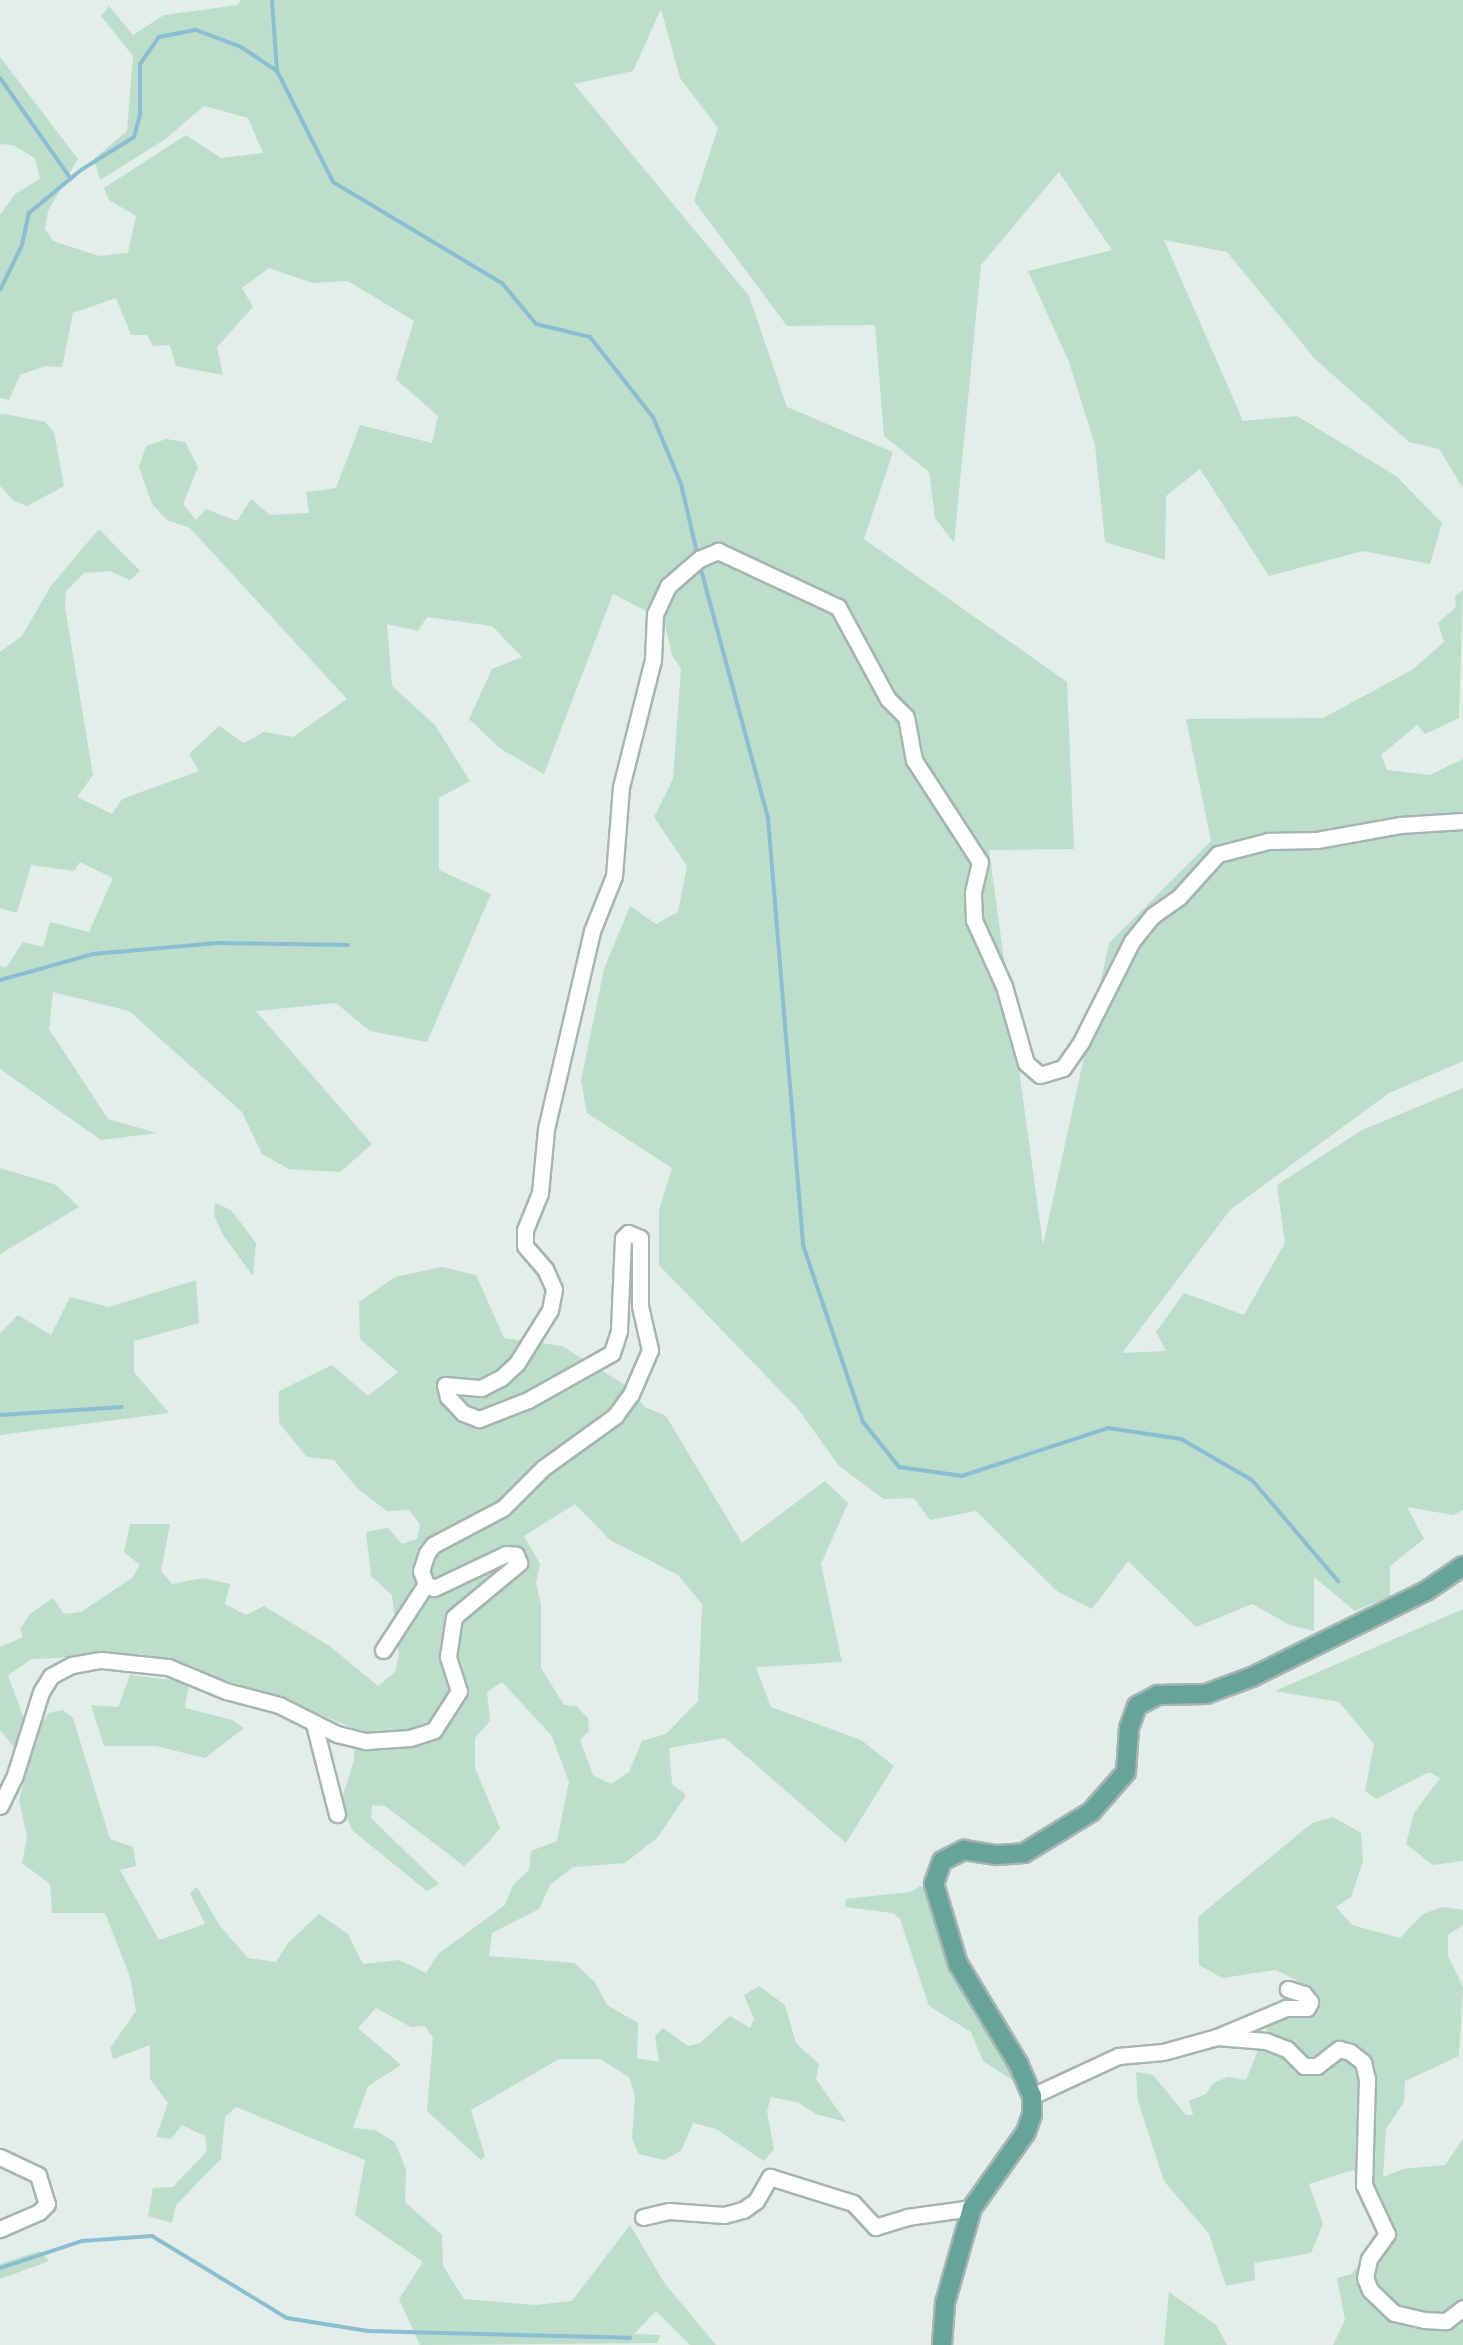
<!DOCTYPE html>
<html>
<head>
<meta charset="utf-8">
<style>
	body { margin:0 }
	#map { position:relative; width:1463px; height:2345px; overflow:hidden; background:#e3edea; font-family:Inter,sans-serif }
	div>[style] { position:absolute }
	.green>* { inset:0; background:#bcdeca }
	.stream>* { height:4px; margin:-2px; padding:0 2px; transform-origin:2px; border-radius:2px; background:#8bbed2 }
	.roads { filter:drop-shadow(2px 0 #a6b5b2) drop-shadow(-2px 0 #a6b5b2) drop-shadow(0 2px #a6b5b2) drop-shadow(0 -2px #a6b5b2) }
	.minor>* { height:15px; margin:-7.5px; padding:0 7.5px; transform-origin:7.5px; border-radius:7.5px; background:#fff }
	.major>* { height:18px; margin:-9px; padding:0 9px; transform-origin:9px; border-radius:9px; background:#68a39b }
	span { translate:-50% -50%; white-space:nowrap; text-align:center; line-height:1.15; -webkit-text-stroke:10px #f4f9f7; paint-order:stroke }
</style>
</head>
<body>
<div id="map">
	<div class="green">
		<i style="clip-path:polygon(241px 0,1463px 0,1463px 488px,1439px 449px,1409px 442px,1315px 359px,1227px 252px,1164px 240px,1243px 421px,1297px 416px,1396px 476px,1442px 523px,1430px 564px,1363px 551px,1269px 576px,1200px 469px,1166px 496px,1165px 560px,1105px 542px,1095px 445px,1069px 362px,1028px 271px,1112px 250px,1059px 172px,981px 265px,954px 543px,935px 518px,929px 472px,884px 436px,875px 325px,787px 326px,694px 201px,718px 128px,680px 78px,661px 9px,633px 71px,574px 84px,749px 296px,787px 407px,893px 452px,864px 539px,1067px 682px,1074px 849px,989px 850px,1043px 1245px,1109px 943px,1211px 841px,1186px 719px,1323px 718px,1412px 670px,1444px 642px,1438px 623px,1456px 607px,1455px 596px,1463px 590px,1459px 718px,1425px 734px,1417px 725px,1381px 755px,1387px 770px,1430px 775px,1463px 759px,1463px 1061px,1389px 1093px,1230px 1210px,1122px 1353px,1166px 1351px,1156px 1332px,1184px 1293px,1244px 1315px,1285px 1243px,1277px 1185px,1362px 1130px,1463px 1088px,1463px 1510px,1453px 1515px,1407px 1507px,1424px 1539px,1390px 1566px,1390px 1596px,1355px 1611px,1314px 1577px,1314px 1631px,1290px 1625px,1252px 1604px,1196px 1627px,1128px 1561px,1092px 1609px,1057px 1591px,976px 1511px,930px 1520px,914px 1498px,884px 1499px,839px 1466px,798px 1409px,659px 1265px,659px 1210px,672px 1168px,587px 1113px,581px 1081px,604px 969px,630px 906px,656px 924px,678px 912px,687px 866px,654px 817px,673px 779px,681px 669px,672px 655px,664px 620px,613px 594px,544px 774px,501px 749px,469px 719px,492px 669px,522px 657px,492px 626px,427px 617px,418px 631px,387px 624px,392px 686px,435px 725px,470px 781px,439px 798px,439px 870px,491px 894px,427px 1042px,370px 1031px,336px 1003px,256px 1011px,372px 1144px,340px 1172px,289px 1169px,262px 1154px,242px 1112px,129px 1011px,53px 992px,49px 1029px,108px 1119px,157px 1133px,101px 1140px,0 1069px,0 966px,6px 968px,23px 942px,43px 947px,50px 922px,89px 932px,113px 878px,80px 862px,74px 871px,31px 865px,17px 913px,0 908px,0 652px,22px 636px,50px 587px,99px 529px,140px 571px,130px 580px,110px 571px,84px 573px,66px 591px,65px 607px,93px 775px,77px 797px,112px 814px,122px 799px,199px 771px,189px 754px,219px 726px,244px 743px,264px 732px,293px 737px,347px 699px,190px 528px,167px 520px,152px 504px,139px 467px,146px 446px,166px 439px,185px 442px,198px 467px,183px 504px,196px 520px,206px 509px,237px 521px,251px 499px,270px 515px,309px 513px,306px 492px,336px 488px,360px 425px,432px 443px,438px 416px,396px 379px,414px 321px,348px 281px,313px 283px,269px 268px,242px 288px,253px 307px,217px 347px,223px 375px,176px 366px,170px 345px,153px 346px,147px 335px,131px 335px,116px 298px,73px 313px,62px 367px,45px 366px,20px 375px,9px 400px,0 398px,0 215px,15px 194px,40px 179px,35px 158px,13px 145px,0 144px,0 57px,78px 159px,48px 211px,45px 229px,53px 241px,99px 256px,128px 253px,136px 216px,109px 200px,104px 188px,186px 135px,221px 158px,263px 153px,248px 118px,204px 106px,164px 140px,100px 180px,94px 159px,127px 131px,133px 56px,101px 16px,109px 6px,133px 35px,164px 15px,238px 5px)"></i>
		<i style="clip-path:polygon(5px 414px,45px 422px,54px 432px,64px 486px,27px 506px,14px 501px,0 486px,0 415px)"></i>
		<i style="clip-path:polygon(0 1168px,56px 1185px,79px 1207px,0 1254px)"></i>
		<i style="clip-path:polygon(215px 1203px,231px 1210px,256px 1243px,253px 1276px,223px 1235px,214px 1215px)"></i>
		<i style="clip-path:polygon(evenodd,442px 1267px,476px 1275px,504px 1338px,562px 1346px,625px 1385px,645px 1407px,666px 1416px,742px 1543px,825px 1481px,848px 1503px,821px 1564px,842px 1662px,756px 1667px,771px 1707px,861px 1740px,894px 1766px,846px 1843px,725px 1738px,669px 1748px,672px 1784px,686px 1795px,658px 1837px,625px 1863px,573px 1867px,550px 1885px,539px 1909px,492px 1933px,489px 1956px,574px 1963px,595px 1982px,607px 2005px,638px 2023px,637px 2058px,659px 2062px,655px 2036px,663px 2028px,688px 2046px,700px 2043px,730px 2016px,750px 2028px,754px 2019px,744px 1995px,759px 1986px,785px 2005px,796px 2043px,819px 2064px,816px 2079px,846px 2122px,816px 2114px,797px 2102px,771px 2097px,767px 2111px,774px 2149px,764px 2161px,716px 2129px,693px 2123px,681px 2151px,664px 2160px,639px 2154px,632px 2139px,635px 2096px,629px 2077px,600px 2059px,559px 2059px,471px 2110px,485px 2156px,481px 2160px,427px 2111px,433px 2038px,425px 2026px,411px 2027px,376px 2008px,358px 2028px,401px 2065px,368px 2086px,353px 2128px,375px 2130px,395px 2142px,406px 2170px,405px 2202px,442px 2235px,443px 2266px,464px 2299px,535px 2305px,572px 2301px,630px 2225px,665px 2284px,716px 2345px,690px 2345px,656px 2311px,634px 2334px,660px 2335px,658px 2343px,420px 2345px,399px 2299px,423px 2262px,355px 2215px,365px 2160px,236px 2107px,225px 2117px,221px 2159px,176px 2205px,172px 2223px,148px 2216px,153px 2188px,173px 2187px,207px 2151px,205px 2136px,182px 2125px,171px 2139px,156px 2137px,168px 2103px,150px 2079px,150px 2045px,113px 2059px,110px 2048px,136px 2011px,130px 1977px,105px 1913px,52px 1913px,50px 1884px,22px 1863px,27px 1837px,19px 1800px,39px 1728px,48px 1713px,63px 1710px,73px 1718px,110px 1839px,133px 1847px,136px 1866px,120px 1870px,159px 1940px,205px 1924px,190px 1893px,197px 1887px,220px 1926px,248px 1958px,276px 1962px,288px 1943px,319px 1914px,348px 1934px,363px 1964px,399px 1960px,426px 1973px,438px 1954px,505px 1905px,513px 1885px,529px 1870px,531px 1851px,557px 1841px,569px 1782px,552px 1736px,502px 1682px,487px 1692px,490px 1721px,475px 1738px,475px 1768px,500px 1828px,488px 1843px,464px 1866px,385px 1806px,372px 1805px,371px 1818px,439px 1884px,427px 1891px,353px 1831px,340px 1804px,354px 1761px,355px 1729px,271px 1694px,141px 1654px,32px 1659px,8px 1675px,25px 1722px,14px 1747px,0 1730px,0 1647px,23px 1637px,20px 1629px,30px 1614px,53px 1598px,64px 1614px,81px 1612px,132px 1578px,140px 1565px,124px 1552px,130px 1524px,170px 1524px,161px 1571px,172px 1584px,203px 1578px,230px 1584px,225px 1604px,246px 1615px,264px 1606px,331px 1647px,378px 1686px,395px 1672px,399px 1654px,392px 1595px,371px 1576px,366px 1532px,388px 1528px,402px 1544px,417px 1539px,420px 1524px,409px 1510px,387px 1511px,357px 1488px,334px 1460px,307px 1457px,279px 1423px,279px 1391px,332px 1365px,368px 1396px,398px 1372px,360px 1339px,359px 1302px,395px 1277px,442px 1267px,575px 1504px,610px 1540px,678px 1575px,702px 1604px,698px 1701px,666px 1734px,642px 1741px,629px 1772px,611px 1784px,593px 1775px,580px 1740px,589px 1731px,588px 1718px,576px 1706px,564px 1705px,541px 1668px,541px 1605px,536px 1583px,540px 1564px,524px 1536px,575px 1504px)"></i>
		<i style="clip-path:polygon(196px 1280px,199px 1323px,134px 1341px,134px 1372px,169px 1413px,0 1435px,0 1333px,18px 1315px,51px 1335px,70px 1297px,109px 1307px)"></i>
		<i style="clip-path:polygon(1463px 1609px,1463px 1861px,1433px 1865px,1406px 1844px,1414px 1813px,1440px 1778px,1429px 1772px,1376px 1799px,1365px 1791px,1374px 1744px,1339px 1702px,1275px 1691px)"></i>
		<i style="clip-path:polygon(130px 1675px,189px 1682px,185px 1708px,232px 1720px,244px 1728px,205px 1758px,156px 1746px,104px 1746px,91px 1705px,118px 1707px)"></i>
		<i style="clip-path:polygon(1333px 1817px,1361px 1833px,1363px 1861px,1351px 1897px,1336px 1907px,1352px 1925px,1400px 1938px,1423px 1914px,1442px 1907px,1463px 1910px,1463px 1925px,1448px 1935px,1448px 1956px,1463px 1987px,1459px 2056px,1405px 2081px,1404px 2102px,1386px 2129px,1383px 2177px,1403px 2169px,1445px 2165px,1463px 2139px,1463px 2345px,1333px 2345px,1345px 2320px,1337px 2278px,1352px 2274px,1391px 2222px,1353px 2170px,1309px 2184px,1323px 2224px,1311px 2253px,1254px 2263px,1255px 2280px,1226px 2286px,1209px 2234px,1164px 2181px,1138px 2101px,1136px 2072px,1153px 2075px,1186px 2115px,1193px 2115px,1189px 2101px,1206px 2094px,1213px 2083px,1228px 2077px,1246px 2080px,1270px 2021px,1314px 2002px,1298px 1981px,1276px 1970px,1222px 1978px,1199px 1965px,1198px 1917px,1312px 1823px)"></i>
		<i style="clip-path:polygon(920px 1886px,930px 1891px,1017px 2083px,983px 2061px,971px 2032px,929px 2006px,900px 1919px,893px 1913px,845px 1907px,846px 1899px,910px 1892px)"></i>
		<i style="clip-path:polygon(40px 2251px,49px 2261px,0 2279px,0 2264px)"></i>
		<i style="clip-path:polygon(1169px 2292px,1216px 2325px,1227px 2345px,1164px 2345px)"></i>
	</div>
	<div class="stream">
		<i style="left:272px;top:0;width:71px;rotate:86deg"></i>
		<i style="left:277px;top:71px;width:124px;rotate:63.2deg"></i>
		<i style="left:333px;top:182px;width:197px;rotate:30.9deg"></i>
		<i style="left:502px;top:283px;width:53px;rotate:50.3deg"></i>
		<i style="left:536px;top:324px;width:56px;rotate:13.5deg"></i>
		<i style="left:590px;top:337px;width:102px;rotate:51.8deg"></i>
		<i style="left:653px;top:417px;width:73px;rotate:67.3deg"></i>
		<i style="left:681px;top:484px;width:75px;rotate:76.9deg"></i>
		<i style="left:0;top:78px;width:123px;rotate:54.9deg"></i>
		<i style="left:0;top:290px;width:50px;rotate:-63.9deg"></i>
		<i style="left:22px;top:245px;width:33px;rotate:-78deg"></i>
		<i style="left:29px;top:213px;width:67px;rotate:-39.6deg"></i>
		<i style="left:81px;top:170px;width:62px;rotate:-31.9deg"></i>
		<i style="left:134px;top:137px;width:24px;rotate:-75deg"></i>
		<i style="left:140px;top:114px;width:50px;rotate:-90deg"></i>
		<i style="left:140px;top:64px;width:33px;rotate:-55deg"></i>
		<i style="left:159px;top:37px;width:38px;rotate:-11deg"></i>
		<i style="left:196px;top:30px;width:48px;rotate:20.7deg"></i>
		<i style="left:241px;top:47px;width:43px;rotate:33.7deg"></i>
		<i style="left:700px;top:566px;width:261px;rotate:74.9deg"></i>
		<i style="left:768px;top:818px;width:428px;rotate:85.3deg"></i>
		<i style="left:803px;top:1245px;width:187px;rotate:71.3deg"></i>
		<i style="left:863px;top:1422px;width:58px;rotate:51.3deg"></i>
		<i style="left:899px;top:1467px;width:64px;rotate:8.1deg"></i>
		<i style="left:962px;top:1476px;width:154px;rotate:-18.2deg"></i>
		<i style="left:1108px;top:1428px;width:74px;rotate:8.6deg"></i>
		<i style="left:1181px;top:1439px;width:82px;rotate:30deg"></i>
		<i style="left:1252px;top:1480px;width:133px;rotate:49.6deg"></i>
		<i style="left:0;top:980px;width:97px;rotate:-15.6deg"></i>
		<i style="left:93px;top:954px;width:125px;rotate:-5deg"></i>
		<i style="left:218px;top:943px;width:130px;rotate:0.9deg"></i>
		<i style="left:0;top:1415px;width:122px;rotate:-3.8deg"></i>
		<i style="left:0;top:2268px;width:86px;rotate:-18.2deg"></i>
		<i style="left:82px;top:2241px;width:70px;rotate:-4.1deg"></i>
		<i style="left:152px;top:2236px;width:158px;rotate:31.3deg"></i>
		<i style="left:287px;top:2318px;width:82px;rotate:9.1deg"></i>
		<i style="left:368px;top:2331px;width:262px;rotate:1.5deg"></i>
	</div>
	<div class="roads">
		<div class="minor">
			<i style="left:383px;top:1650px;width:79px;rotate:-56.9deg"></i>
			<i style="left:314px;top:1724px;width:93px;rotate:75.7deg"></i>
			<i style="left:0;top:1806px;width:34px;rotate:-64deg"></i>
			<i style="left:15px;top:1775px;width:87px;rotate:-72.6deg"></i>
			<i style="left:41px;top:1692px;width:19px;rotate:-58deg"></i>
			<i style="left:51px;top:1676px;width:24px;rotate:-28deg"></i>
			<i style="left:72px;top:1665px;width:29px;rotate:-10deg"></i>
			<i style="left:101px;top:1660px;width:67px;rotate:6deg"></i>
			<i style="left:168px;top:1667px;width:63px;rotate:22.5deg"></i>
			<i style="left:226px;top:1691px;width:55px;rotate:14.8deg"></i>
			<i style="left:279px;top:1705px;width:65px;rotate:26.6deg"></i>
			<i style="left:337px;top:1734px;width:30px;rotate:14deg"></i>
			<i style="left:366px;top:1741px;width:44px;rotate:-3.9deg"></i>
			<i style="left:410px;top:1738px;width:25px;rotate:-18deg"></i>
			<i style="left:434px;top:1730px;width:46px;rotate:-57.3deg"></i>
			<i style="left:459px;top:1691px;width:36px;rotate:-108deg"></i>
			<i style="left:448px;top:1657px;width:40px;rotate:-81.5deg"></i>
			<i style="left:454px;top:1617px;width:85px;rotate:-39.7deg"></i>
			<i style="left:519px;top:1563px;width:9px;rotate:-111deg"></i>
			<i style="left:516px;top:1555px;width:10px;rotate:-174deg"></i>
			<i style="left:506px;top:1554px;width:80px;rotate:154.7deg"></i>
			<i style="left:434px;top:1588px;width:9px;rotate:-153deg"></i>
			<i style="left:426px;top:1584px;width:14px;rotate:-111deg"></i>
			<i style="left:421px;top:1571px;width:19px;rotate:-72deg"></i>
			<i style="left:427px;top:1553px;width:10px;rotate:-53deg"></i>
			<i style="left:433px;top:1545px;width:79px;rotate:-27.9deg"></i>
			<i style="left:503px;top:1508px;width:57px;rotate:-45deg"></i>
			<i style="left:543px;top:1468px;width:89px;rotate:-35.8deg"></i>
			<i style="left:615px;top:1416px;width:27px;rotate:-54deg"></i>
			<i style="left:631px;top:1394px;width:48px;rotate:-66.6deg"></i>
			<i style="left:650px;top:1350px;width:45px;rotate:-102.8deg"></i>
			<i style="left:640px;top:1306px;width:68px;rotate:-90deg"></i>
			<i style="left:640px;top:1238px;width:13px;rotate:-157deg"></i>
			<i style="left:628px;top:1233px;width:7px;rotate:135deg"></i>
			<i style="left:623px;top:1238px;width:93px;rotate:92.5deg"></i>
			<i style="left:619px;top:1331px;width:23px;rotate:108deg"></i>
			<i style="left:612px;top:1353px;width:96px;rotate:150.8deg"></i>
			<i style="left:528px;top:1400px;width:53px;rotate:158.8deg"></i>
			<i style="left:479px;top:1419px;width:17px;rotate:-159deg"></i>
			<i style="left:463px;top:1413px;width:22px;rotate:-133deg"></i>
			<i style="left:448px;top:1397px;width:12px;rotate:-104deg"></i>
			<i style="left:445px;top:1385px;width:36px;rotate:5deg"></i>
			<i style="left:481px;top:1388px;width:22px;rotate:-27deg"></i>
			<i style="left:501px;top:1378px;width:22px;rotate:-43deg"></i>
			<i style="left:517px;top:1363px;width:62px;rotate:-58.1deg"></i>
			<i style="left:550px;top:1310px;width:21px;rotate:-79deg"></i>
			<i style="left:554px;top:1289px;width:22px;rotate:-114deg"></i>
			<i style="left:545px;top:1269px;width:30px;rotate:-131deg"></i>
			<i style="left:525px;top:1246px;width:16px;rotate:-90deg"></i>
			<i style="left:525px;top:1230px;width:40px;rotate:-68deg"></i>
			<i style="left:540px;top:1193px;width:64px;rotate:-84.6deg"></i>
			<i style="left:546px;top:1129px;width:203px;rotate:-76.9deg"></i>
			<i style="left:592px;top:931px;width:59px;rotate:-68.2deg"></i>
			<i style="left:614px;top:876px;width:89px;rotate:-85.5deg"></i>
			<i style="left:621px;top:787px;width:131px;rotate:-75.9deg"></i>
			<i style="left:653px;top:660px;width:46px;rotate:-87.5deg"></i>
			<i style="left:655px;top:614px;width:31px;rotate:-65deg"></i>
			<i style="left:668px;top:586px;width:41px;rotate:-41.1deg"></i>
			<i style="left:699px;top:559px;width:21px;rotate:-23deg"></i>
			<i style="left:718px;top:551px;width:132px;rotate:25deg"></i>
			<i style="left:838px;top:607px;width:105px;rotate:61.5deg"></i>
			<i style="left:888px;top:699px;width:25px;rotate:45deg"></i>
			<i style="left:906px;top:717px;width:44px;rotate:79.5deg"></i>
			<i style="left:914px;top:760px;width:121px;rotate:57.1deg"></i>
			<i style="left:980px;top:862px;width:32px;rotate:103deg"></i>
			<i style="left:973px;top:893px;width:27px;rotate:88deg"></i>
			<i style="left:974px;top:920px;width:72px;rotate:65.6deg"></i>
			<i style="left:1004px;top:986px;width:80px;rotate:74.1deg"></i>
			<i style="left:1026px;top:1063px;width:18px;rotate:41deg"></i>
			<i style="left:1040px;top:1075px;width:24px;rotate:-17deg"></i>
			<i style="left:1063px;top:1068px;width:32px;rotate:-55deg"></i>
			<i style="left:1081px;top:1042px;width:113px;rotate:-63.2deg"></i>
			<i style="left:1132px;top:941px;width:32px;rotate:-51deg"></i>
			<i style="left:1152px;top:916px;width:33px;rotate:-35deg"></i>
			<i style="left:1179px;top:897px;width:58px;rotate:-47.8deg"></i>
			<i style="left:1218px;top:854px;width:52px;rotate:-14.6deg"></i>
			<i style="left:1268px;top:841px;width:49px;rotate:-1.2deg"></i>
			<i style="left:1317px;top:840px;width:84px;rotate:-10.2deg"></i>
			<i style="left:1400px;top:825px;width:63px;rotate:-3.6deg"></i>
			<i style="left:1217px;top:2037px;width:75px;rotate:-22.8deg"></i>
			<i style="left:1286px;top:2008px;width:21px"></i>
			<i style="left:1307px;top:2008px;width:7px;rotate:-63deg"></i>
			<i style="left:1310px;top:2002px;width:10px;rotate:-127deg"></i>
			<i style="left:1304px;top:1994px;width:17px;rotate:-163deg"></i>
			<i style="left:1032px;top:2096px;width:95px;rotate:-24.9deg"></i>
			<i style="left:1118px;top:2056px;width:45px;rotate:-5.1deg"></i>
			<i style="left:1163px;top:2052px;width:56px;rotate:-15.5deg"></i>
			<i style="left:1217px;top:2037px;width:49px;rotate:4.7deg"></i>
			<i style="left:1266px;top:2041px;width:22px;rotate:21deg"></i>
			<i style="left:1287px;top:2049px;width:24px;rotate:45deg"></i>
			<i style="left:1304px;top:2066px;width:13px"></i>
			<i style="left:1317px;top:2066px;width:28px;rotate:-38deg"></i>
			<i style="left:1339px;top:2049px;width:11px;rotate:15deg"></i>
			<i style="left:1350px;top:2052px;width:16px;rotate:38deg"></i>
			<i style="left:1363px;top:2062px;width:17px;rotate:77deg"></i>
			<i style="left:1367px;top:2079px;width:106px;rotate:91.6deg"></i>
			<i style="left:1364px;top:2185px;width:54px;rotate:64.9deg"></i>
			<i style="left:1387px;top:2234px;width:31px;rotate:126deg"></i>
			<i style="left:1369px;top:2259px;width:19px;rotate:102deg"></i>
			<i style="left:1365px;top:2278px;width:13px;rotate:67deg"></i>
			<i style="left:1370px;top:2290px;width:33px;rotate:44deg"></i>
			<i style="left:1394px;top:2313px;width:31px;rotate:13deg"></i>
			<i style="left:1424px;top:2320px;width:22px;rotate:3deg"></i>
			<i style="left:1446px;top:2321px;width:21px;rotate:-37deg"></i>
			<i style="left:0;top:2157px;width:42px;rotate:25.3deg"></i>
			<i style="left:38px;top:2175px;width:30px;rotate:73deg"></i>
			<i style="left:47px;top:2204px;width:11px;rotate:135deg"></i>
			<i style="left:39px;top:2212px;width:43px;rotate:156.4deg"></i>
			<i style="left:643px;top:2217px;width:27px;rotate:-13deg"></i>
			<i style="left:669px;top:2211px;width:55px;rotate:4.2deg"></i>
			<i style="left:724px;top:2215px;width:20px;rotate:-15deg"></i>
			<i style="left:743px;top:2210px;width:16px;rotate:-35deg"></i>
			<i style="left:756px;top:2201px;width:28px;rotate:-60deg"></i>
			<i style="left:770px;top:2177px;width:87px;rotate:17.4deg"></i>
			<i style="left:853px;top:2203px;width:33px;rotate:47deg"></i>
			<i style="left:875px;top:2227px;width:34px;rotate:-17deg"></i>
			<i style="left:907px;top:2217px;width:66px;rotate:-7.9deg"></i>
		</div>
		<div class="major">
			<i style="left:942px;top:2345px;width:42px;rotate:-85.9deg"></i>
			<i style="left:945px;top:2303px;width:99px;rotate:-74.1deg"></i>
			<i style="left:972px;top:2208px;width:93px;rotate:-54.6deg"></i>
			<i style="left:1026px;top:2132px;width:18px;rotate:-71deg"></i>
			<i style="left:1032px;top:2115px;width:19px;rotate:-90deg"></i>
			<i style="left:1032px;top:2096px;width:34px;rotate:-113deg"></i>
			<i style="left:1019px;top:2065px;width:118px;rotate:-121.1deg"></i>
			<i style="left:958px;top:1964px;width:84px;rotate:-106.7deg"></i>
			<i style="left:934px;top:1884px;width:24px;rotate:-71deg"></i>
			<i style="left:942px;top:1861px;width:25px;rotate:-27deg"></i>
			<i style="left:964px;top:1850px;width:33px;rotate:9deg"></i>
			<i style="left:997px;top:1855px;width:27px;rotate:-4deg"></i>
			<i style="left:1024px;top:1853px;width:79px;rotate:-31.5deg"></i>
			<i style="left:1091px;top:1812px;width:53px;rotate:-48.8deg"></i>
			<i style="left:1126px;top:1772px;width:44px;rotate:-86.1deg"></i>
			<i style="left:1129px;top:1728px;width:23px;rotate:-70deg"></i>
			<i style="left:1137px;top:1706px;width:24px;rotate:-28deg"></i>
			<i style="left:1158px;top:1695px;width:48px;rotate:-1.2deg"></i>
			<i style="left:1206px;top:1694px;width:49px;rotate:-20.3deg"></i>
			<i style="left:1252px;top:1677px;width:194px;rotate:-26.3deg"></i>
			<i style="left:1426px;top:1591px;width:45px;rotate:-34deg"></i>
		</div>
	</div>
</div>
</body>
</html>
